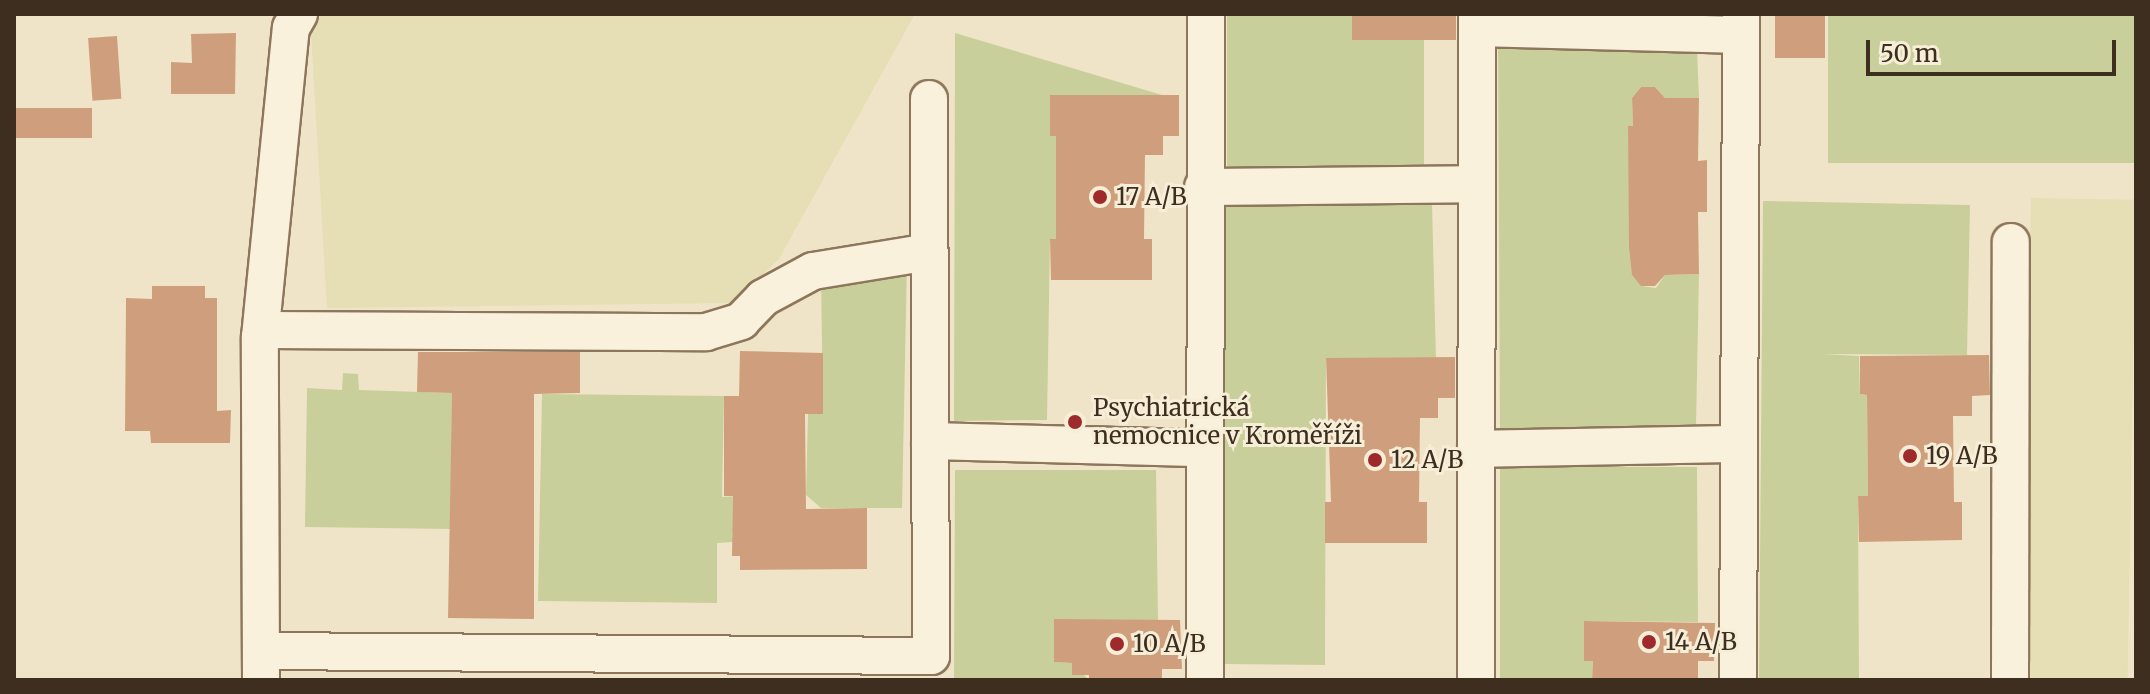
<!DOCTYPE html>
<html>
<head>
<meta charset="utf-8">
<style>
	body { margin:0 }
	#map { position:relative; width:2150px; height:694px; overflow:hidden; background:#f0e4c8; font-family:Merriweather,serif }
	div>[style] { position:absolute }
	.farmland>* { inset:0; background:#e6deb5; transform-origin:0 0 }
	.green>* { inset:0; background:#c9cf9b; transform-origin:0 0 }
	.building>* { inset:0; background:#cf9f7d; transform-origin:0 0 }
	.roads { filter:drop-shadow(2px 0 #8d765c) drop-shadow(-2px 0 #8d765c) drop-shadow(0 2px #8d765c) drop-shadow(0 -2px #8d765c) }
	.minor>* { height:36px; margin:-18px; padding:0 18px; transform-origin:18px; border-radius:18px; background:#faf1dc }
	.dots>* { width:22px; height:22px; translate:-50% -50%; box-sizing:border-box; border:4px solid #f7eed8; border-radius:50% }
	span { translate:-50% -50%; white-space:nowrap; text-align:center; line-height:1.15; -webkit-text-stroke:6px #f7eed8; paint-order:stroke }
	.poi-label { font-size:24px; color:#3d2e20 }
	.left { translate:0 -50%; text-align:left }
	.frame { position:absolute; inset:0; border:16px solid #3d2e20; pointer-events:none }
	.scale { position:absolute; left:1866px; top:40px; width:250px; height:36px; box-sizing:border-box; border:4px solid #3d2e20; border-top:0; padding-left:10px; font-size:24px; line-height:28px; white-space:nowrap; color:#3d2e20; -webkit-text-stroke:6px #f7eed8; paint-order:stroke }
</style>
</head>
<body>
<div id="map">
	<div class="farmland">
		<i style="clip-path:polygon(291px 14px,915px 14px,779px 259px,732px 303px,327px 308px,310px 16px)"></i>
		<i style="left:2031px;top:198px;width:105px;height:482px;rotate:1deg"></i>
	</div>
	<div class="green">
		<i style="clip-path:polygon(1227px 14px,1352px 14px,1353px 40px,1424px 39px,1424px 170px,1227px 173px)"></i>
		<i style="left:1828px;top:14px;width:308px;height:149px"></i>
		<i style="clip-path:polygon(955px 33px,1162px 95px,1050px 95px,1050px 135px,1056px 136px,1056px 239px,1050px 240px,1047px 420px,954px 421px)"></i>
		<i style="clip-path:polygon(1498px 42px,1697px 49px,1699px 98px,1665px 98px,1655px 87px,1641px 87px,1632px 98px,1633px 126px,1628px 126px,1632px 275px,1642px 286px,1656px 288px,1665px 275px,1699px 274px,1696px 427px,1500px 432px)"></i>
		<i style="clip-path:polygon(1763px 201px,1970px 205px,1967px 355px,1822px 354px,1859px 356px,1860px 394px,1867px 395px,1868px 496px,1858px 497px,1859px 680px,1759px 680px)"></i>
		<i style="clip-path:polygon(1432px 203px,1436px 359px,1326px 358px,1325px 665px,1225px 664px,1225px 206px)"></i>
		<i style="clip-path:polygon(907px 263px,902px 508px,821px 508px,806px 495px,808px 414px,823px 414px,821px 277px)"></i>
		<i style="clip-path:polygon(343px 373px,358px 374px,359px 390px,452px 393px,451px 529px,305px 527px,307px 388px,342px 390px)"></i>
		<i style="clip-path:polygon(542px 394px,724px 396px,722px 497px,742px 496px,741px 532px,732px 533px,733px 542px,717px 543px,717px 603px,538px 601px)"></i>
		<i style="clip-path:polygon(1500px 467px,1697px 467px,1698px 622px,1584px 621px,1584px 661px,1593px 661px,1592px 680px,1500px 680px)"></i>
		<i style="clip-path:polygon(955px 470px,1156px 470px,1158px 620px,1054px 620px,1054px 662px,1072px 663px,1089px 680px,954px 680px)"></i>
	</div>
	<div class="building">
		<i style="left:1352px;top:14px;width:104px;height:26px"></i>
		<i style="left:1775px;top:14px;width:50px;height:44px"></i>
		<i style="clip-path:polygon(236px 33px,235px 94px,171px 94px,171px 62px,192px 63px,191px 34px)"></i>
		<i style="left:117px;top:36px;width:63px;height:29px;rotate:86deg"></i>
		<i style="clip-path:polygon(1641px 87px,1655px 87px,1665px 98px,1699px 98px,1698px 161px,1707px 160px,1707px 212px,1698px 212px,1699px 274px,1665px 275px,1655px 286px,1641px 286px,1632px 275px,1629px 247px,1628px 126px,1633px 126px,1632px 98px)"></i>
		<i style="clip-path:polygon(1050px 95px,1179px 95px,1179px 136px,1163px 136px,1163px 155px,1145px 155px,1144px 239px,1152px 239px,1152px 280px,1051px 280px,1050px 239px,1056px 239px,1056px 136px,1050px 136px)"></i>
		<i style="left:92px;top:108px;width:30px;height:78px;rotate:90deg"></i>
		<i style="clip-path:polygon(152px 286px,205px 286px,205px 298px,217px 298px,217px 411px,231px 410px,230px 443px,151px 443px,150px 431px,125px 431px,126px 298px,152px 299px)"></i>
		<i style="clip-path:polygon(740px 351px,823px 353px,823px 414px,805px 414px,806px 509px,867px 508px,867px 569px,740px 570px,740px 556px,732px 556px,733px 496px,724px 496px,724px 396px,739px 396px)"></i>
		<i style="clip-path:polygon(418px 352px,580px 352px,580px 393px,534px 394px,534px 619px,448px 618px,452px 393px,417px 392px)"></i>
		<i style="clip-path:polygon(1989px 355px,1990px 395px,1972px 396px,1972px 416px,1953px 416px,1954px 502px,1962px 502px,1962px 540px,1859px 542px,1858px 496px,1868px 496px,1867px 395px,1860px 394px,1860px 356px)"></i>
		<i style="clip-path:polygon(1455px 357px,1455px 398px,1438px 398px,1438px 418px,1420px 418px,1419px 502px,1427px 502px,1427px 543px,1325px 543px,1325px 502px,1331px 502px,1326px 358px)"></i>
		<i style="clip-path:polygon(1054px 619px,1180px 620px,1182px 669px,1162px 669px,1162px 680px,1089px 680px,1089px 675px,1072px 675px,1072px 663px,1054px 662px)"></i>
		<i style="clip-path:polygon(1584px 621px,1715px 623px,1714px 661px,1698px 661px,1698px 680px,1592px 680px,1593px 661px,1584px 661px)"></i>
	</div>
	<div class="roads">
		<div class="minor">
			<i style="left:1477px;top:28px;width:264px;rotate:1.5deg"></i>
			<i style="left:1741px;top:35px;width:21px;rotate:-90deg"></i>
			<i style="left:1203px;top:187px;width:274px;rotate:-0.6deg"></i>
			<i style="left:264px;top:330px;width:442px;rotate:0.3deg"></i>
			<i style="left:706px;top:332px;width:37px;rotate:-17deg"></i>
			<i style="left:741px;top:321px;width:32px;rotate:-46deg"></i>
			<i style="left:763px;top:298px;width:57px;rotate:-28.4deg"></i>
			<i style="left:813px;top:271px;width:118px;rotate:-9.3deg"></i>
			<i style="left:930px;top:441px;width:274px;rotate:1.5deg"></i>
			<i style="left:1476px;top:449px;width:263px;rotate:-1.1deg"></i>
			<i style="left:261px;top:651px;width:670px;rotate:0.43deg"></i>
			<i style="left:931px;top:656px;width:557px;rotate:-90.21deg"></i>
			<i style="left:261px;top:680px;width:343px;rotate:-90.2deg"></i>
			<i style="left:260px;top:337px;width:311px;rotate:-84.3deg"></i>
			<i style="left:291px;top:28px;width:16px;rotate:-60deg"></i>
			<i style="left:1205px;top:680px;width:666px;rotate:-89.91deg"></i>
			<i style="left:1476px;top:680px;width:666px;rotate:-89.91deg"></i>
			<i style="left:1738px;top:680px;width:645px;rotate:-89.73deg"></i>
			<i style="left:2010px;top:680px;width:438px;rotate:-89.9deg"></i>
		</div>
	</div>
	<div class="dots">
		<i style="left:1100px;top:197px;background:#9e2a2b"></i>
		<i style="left:1075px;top:422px;background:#9e2a2b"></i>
		<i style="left:1910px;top:456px;background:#9e2a2b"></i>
		<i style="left:1375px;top:460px;background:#9e2a2b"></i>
		<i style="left:1649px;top:642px;background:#9e2a2b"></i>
		<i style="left:1117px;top:644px;background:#9e2a2b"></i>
	</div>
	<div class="poi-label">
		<span class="left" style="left:1116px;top:197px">17 A/B</span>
		<span class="left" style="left:1093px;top:422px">Psychiatrická<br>nemocnice v Kroměříži</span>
		<span class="left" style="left:1926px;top:456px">19 A/B</span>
		<span class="left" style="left:1391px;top:460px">12 A/B</span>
		<span class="left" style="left:1665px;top:642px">14 A/B</span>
		<span class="left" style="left:1133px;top:644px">10 A/B</span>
	</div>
	<div class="frame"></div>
	<div class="scale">50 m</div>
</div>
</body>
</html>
